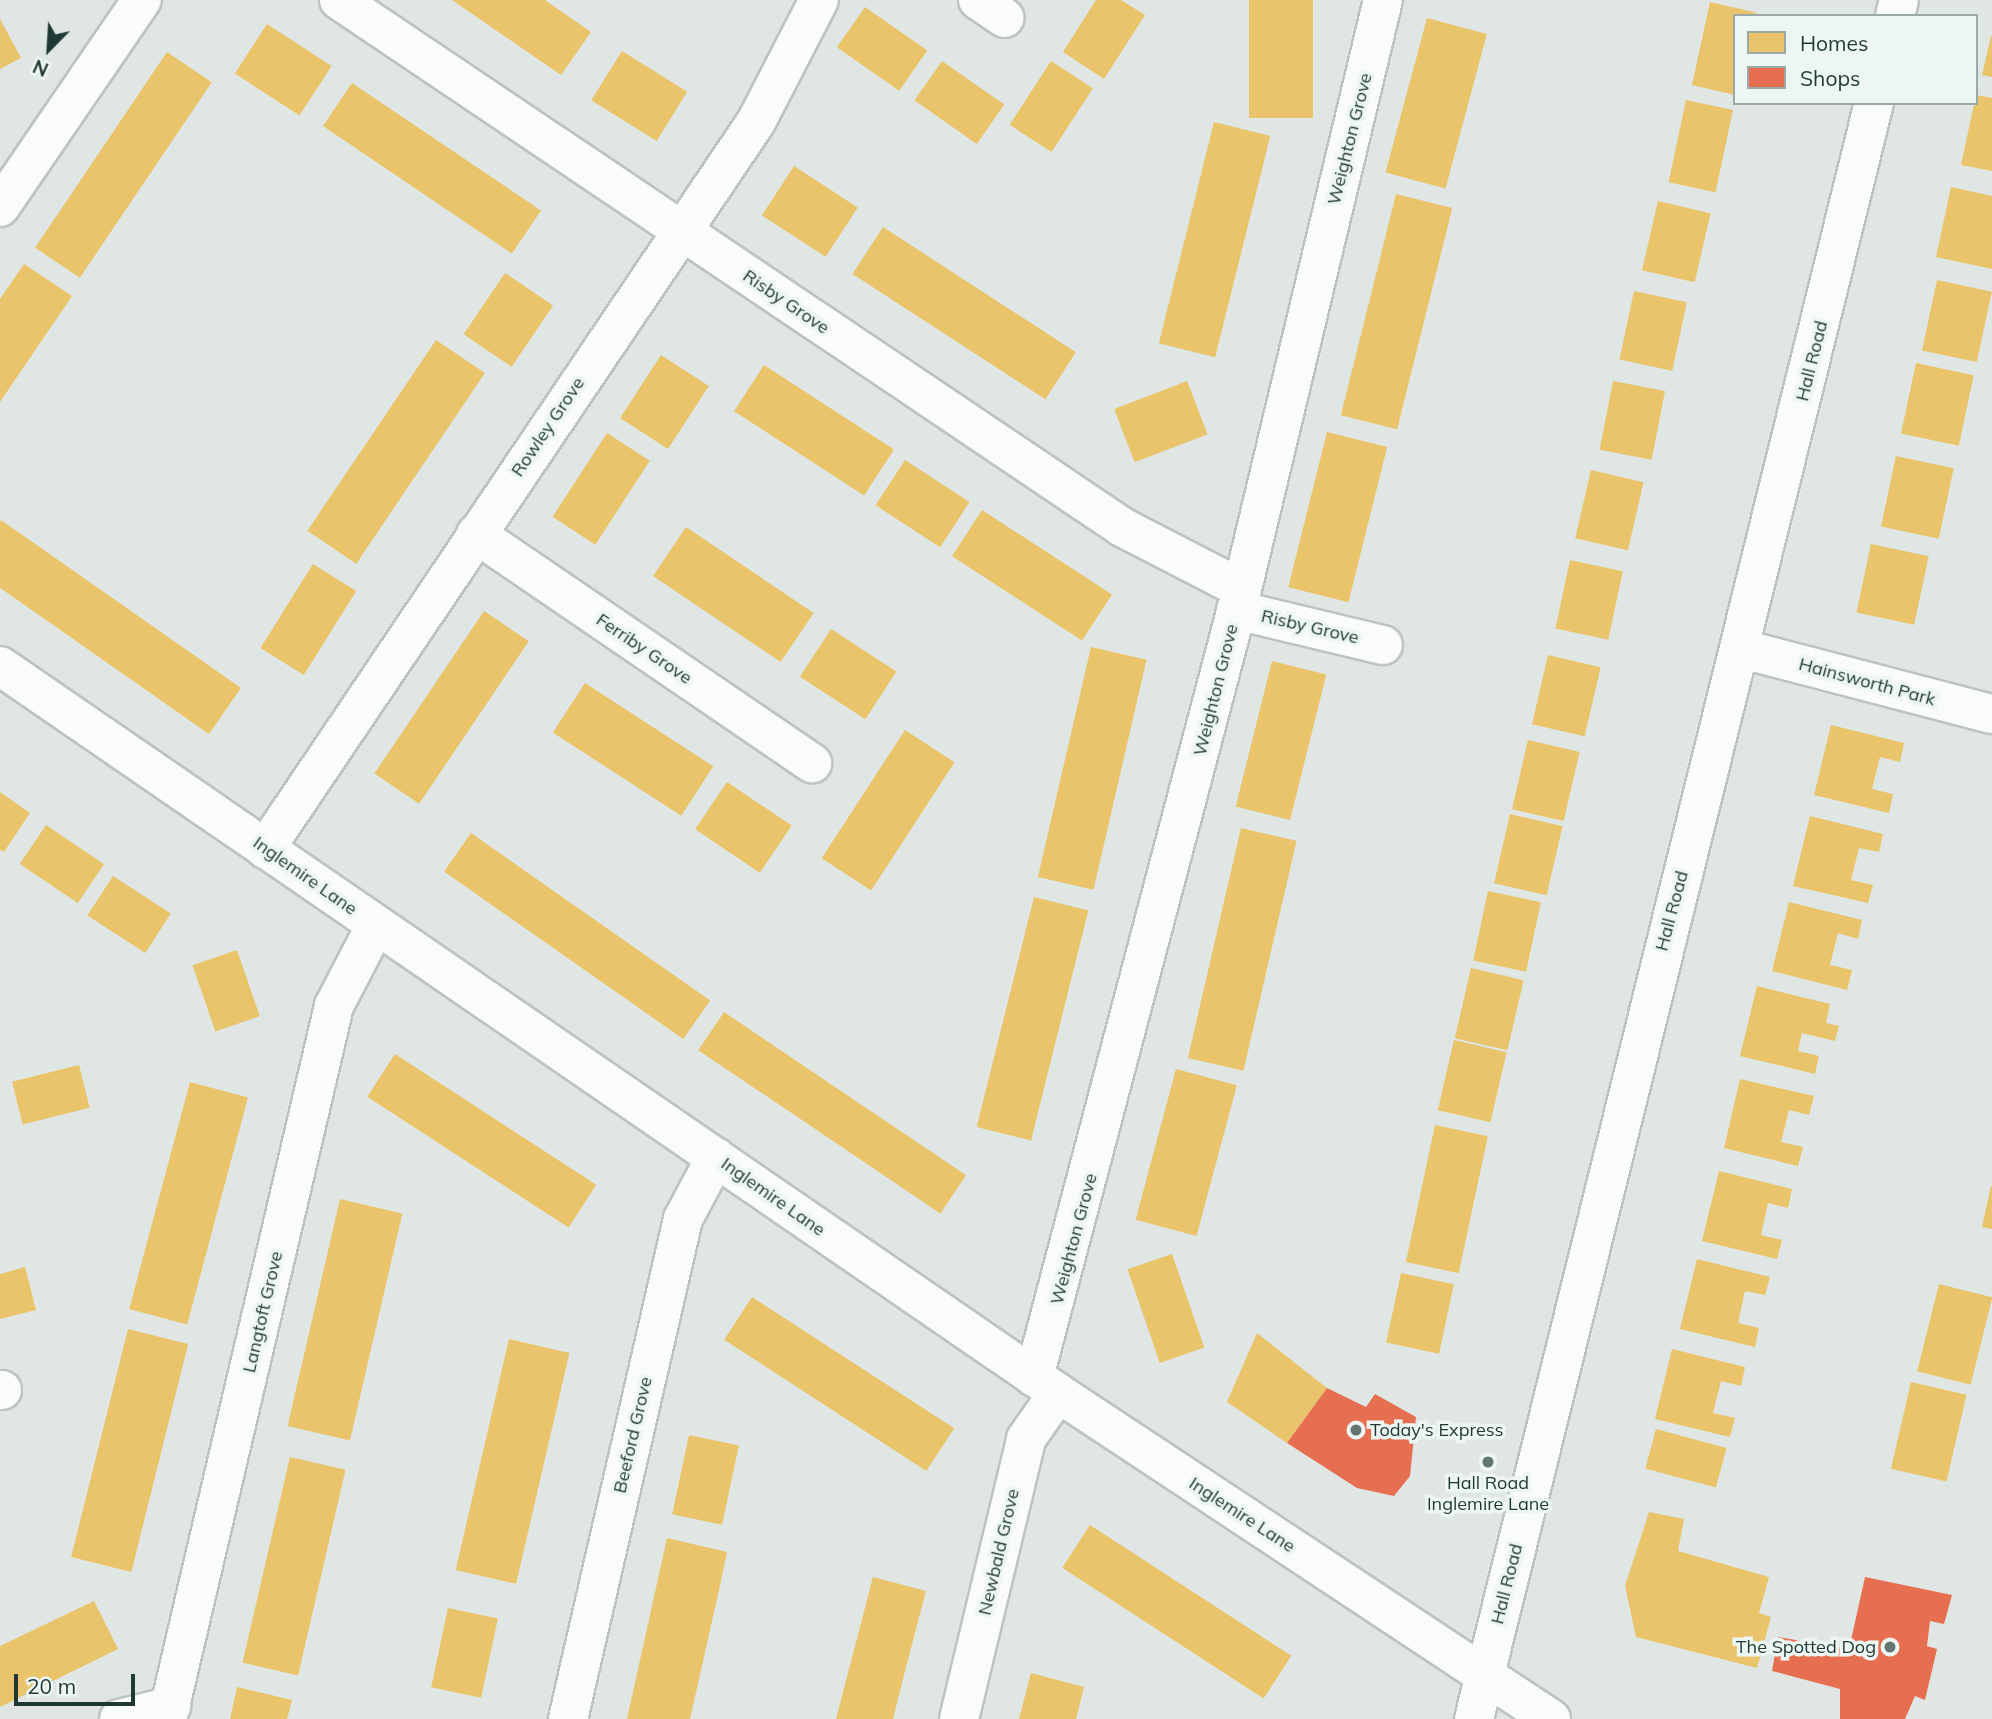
<!DOCTYPE html>
<html>
<head>
<meta charset="utf-8">
<style>
	body { margin:0 }
	#map { position:relative; width:1992px; height:1719px; overflow:hidden; background:#e0e6e3; font-family:Mulish,sans-serif }
	div>[style] { position:absolute }
	.homes>* { inset:0; background:#e9c46a; transform-origin:0 0 }
	.shops>* { inset:0; background:#e76f51 }
	.roads { filter:drop-shadow(2px 0 #bdc3c0) drop-shadow(-2px 0 #bdc3c0) drop-shadow(0 2px #bdc3c0) drop-shadow(0 -2px #bdc3c0) }
	.minor>* { height:38px; margin:-19px; padding:0 19px; transform-origin:19px; border-radius:19px; background:#fafbfb }
	.dots>* { width:19px; height:19px; translate:-50% -50%; box-sizing:border-box; border:4px solid #edf6f2; border-radius:50% }
	span { translate:-50% -50%; white-space:nowrap; text-align:center; line-height:1.15; -webkit-text-stroke:7px #edf6f2; paint-order:stroke }
	.street-label { font-size:18px; color:#1f3833 }
	.poi-label { font-size:18px; color:#1f3833 }
	.left { translate:0 -50%; text-align:left }
	.right { translate:-100% -50%; text-align:right }
	.legend { position:absolute; left:1733px; top:14px; width:245px; height:91px; box-sizing:border-box; background:#edf6f2; border:2px solid #9baaa6; margin:0; padding:9px 12px; list-style:none; font-size:21px; color:#1f3833 }
	.legend li { display:flex; align-items:center; gap:14px; height:35px }
	.legend b { width:35px; border:2px solid #9baaa6 }
	.north { position:absolute; left:14px; top:14px; width:70px; height:70px; -webkit-text-stroke:5px #edf6f2; paint-order:stroke; rotate:204deg; font-size:19px; font-weight:700; line-height:28px; text-align:center; color:#1f3833 }
	.north::after { content:''; display:block; margin:auto; width:24px; height:32px; background:#1f3833; clip-path:polygon(50% 0,100% 100%,50% 72%,0 100%) }
	.scale { position:absolute; left:14px; top:1674px; width:121px; height:32px; box-sizing:border-box; border:4px solid #1f3833; border-top:0; padding-left:9px; font-size:21px; line-height:24px; white-space:nowrap; color:#1f3833; -webkit-text-stroke:5px #edf6f2; paint-order:stroke }
</style>
</head>
<body>
<div id="map">
	<div class="homes">
		<i style="clip-path:polygon(452px 0,545px 0,591px 32px,561px 75px)"></i>
		<i style="clip-path:polygon(1096px 0,1121px 0,1145px 15px,1104px 79px,1063px 52px)"></i>
		<i style="left:1249px;top:0;width:64px;height:118px"></i>
		<i style="clip-path:polygon(1710px 2px,1758px 13px,1735px 16px,1735px 95px,1692px 85px)"></i>
		<i style="left:865px;top:7px;width:76px;height:49px;rotate:35deg"></i>
		<i style="left:1427px;top:18px;width:62px;height:160px;rotate:15deg"></i>
		<i style="clip-path:polygon(0 19px,21px 58px,0 69px)"></i>
		<i style="left:267px;top:24px;width:77px;height:59px;rotate:33deg"></i>
		<i style="clip-path:polygon(1991px 36px,1992px 36px,1992px 77px,1982px 75px)"></i>
		<i style="left:622px;top:51px;width:77px;height:58px;rotate:32deg"></i>
		<i style="left:167px;top:52px;width:54px;height:236px;rotate:34deg"></i>
		<i style="left:942px;top:61px;width:76px;height:48px;rotate:35deg"></i>
		<i style="left:1051px;top:61px;width:50px;height:76px;rotate:33deg"></i>
		<i style="left:352px;top:83px;width:228px;height:52px;rotate:34deg"></i>
		<i style="clip-path:polygon(1976px 95px,1992px 98px,1992px 171px,1961px 165px)"></i>
		<i style="left:1686px;top:100px;width:48px;height:84px;rotate:12deg"></i>
		<i style="left:1214px;top:122px;width:58px;height:228px;rotate:14deg"></i>
		<i style="left:794px;top:166px;width:76px;height:59px;rotate:33deg"></i>
		<i style="clip-path:polygon(1951px 187px,1992px 196px,1992px 269px,1936px 257px)"></i>
		<i style="left:1396px;top:194px;width:58px;height:228px;rotate:14deg"></i>
		<i style="left:1658px;top:201px;width:54px;height:71px;rotate:13deg"></i>
		<i style="left:883px;top:227px;width:230px;height:56px;rotate:33deg"></i>
		<i style="clip-path:polygon(24px 264px,72px 296px,0 402px,0 299px)"></i>
		<i style="left:505px;top:273px;width:58px;height:74px;rotate:34deg"></i>
		<i style="left:1937px;top:280px;width:56px;height:72px;rotate:12deg"></i>
		<i style="left:1634px;top:291px;width:54px;height:70px;rotate:12deg"></i>
		<i style="left:436px;top:340px;width:59px;height:230px;rotate:34deg"></i>
		<i style="left:661px;top:355px;width:57px;height:75px;rotate:33deg"></i>
		<i style="left:1916px;top:363px;width:59px;height:72px;rotate:12deg"></i>
		<i style="left:764px;top:365px;width:155px;height:55px;rotate:33deg"></i>
		<i style="left:1187px;top:381px;width:57px;height:78px;rotate:69deg"></i>
		<i style="left:1613px;top:381px;width:53px;height:70px;rotate:11deg"></i>
		<i style="left:1327px;top:432px;width:62px;height:160px;rotate:14deg"></i>
		<i style="left:607px;top:433px;width:51px;height:100px;rotate:33deg"></i>
		<i style="left:1896px;top:456px;width:59px;height:72px;rotate:12deg"></i>
		<i style="left:905px;top:460px;width:77px;height:54px;rotate:33deg"></i>
		<i style="left:1591px;top:470px;width:54px;height:70px;rotate:13deg"></i>
		<i style="left:982px;top:510px;width:155px;height:55px;rotate:33deg"></i>
		<i style="left:1px;top:520px;width:293px;height:56px;rotate:35deg"></i>
		<i style="left:686px;top:527px;width:154px;height:59px;rotate:34deg"></i>
		<i style="left:1871px;top:544px;width:59px;height:70px;rotate:12deg"></i>
		<i style="left:1570px;top:560px;width:54px;height:70px;rotate:12deg"></i>
		<i style="left:313px;top:564px;width:51px;height:99px;rotate:32deg"></i>
		<i style="left:484px;top:611px;width:54px;height:196px;rotate:34deg"></i>
		<i style="left:831px;top:629px;width:78px;height:57px;rotate:33deg"></i>
		<i style="left:1091px;top:647px;width:57px;height:236px;rotate:13deg"></i>
		<i style="left:1548px;top:655px;width:54px;height:71px;rotate:13deg"></i>
		<i style="left:1272px;top:661px;width:56px;height:150px;rotate:14deg"></i>
		<i style="left:585px;top:683px;width:153px;height:59px;rotate:33deg"></i>
		<i style="clip-path:polygon(1831px 725px,1904px 743px,1900px 762px,1880px 757px,1872px 789px,1893px 794px,1889px 813px,1814px 795px)"></i>
		<i style="left:905px;top:730px;width:59px;height:153px;rotate:33deg"></i>
		<i style="left:1528px;top:740px;width:53px;height:71px;rotate:13deg"></i>
		<i style="left:727px;top:782px;width:78px;height:57px;rotate:34deg"></i>
		<i style="clip-path:polygon(0 792px,30px 813px,4px 852px,0 850px)"></i>
		<i style="left:1510px;top:814px;width:54px;height:71px;rotate:13deg"></i>
		<i style="clip-path:polygon(1810px 816px,1883px 834px,1879px 852px,1859px 848px,1851px 880px,1873px 885px,1868px 903px,1793px 886px)"></i>
		<i style="left:46px;top:825px;width:70px;height:47px;rotate:34deg"></i>
		<i style="left:1241px;top:828px;width:57px;height:236px;rotate:13deg"></i>
		<i style="left:471px;top:833px;width:292px;height:47px;rotate:35deg"></i>
		<i style="left:113px;top:876px;width:69px;height:47px;rotate:33deg"></i>
		<i style="left:1488px;top:891px;width:54px;height:71px;rotate:12deg"></i>
		<i style="left:1034px;top:897px;width:56px;height:237px;rotate:14deg"></i>
		<i style="clip-path:polygon(1789px 902px,1862px 920px,1858px 939px,1838px 933px,1830px 965px,1852px 970px,1847px 990px,1772px 971px)"></i>
		<i style="left:237px;top:950px;width:70px;height:47px;rotate:71deg"></i>
		<i style="left:1471px;top:968px;width:54px;height:72px;rotate:13deg"></i>
		<i style="clip-path:polygon(1757px 986px,1830px 1004px,1826px 1023px,1839px 1026px,1835px 1041px,1802px 1033px,1798px 1051px,1819px 1056px,1815px 1074px,1740px 1056px)"></i>
		<i style="left:724px;top:1012px;width:292px;height:46px;rotate:34deg"></i>
		<i style="left:1454px;top:1040px;width:54px;height:72px;rotate:13deg"></i>
		<i style="left:395px;top:1054px;width:240px;height:51px;rotate:33deg"></i>
		<i style="left:79px;top:1065px;width:44px;height:69px;rotate:76deg"></i>
		<i style="left:1176px;top:1069px;width:63px;height:156px;rotate:15deg"></i>
		<i style="clip-path:polygon(1740px 1079px,1814px 1096px,1809px 1115px,1789px 1110px,1781px 1142px,1803px 1147px,1798px 1166px,1724px 1148px)"></i>
		<i style="left:190px;top:1082px;width:60px;height:235px;rotate:15deg"></i>
		<i style="left:1435px;top:1125px;width:54px;height:140px;rotate:12deg"></i>
		<i style="clip-path:polygon(1719px 1171px,1792px 1189px,1788px 1208px,1768px 1203px,1761px 1235px,1782px 1240px,1777px 1259px,1702px 1241px)"></i>
		<i style="clip-path:polygon(1991px 1186px,1992px 1186px,1992px 1229px,1982px 1227px)"></i>
		<i style="left:340px;top:1199px;width:64px;height:233px;rotate:13deg"></i>
		<i style="left:1172px;top:1254px;width:99px;height:47px;rotate:71deg"></i>
		<i style="clip-path:polygon(1697px 1259px,1770px 1277px,1765px 1295px,1745px 1291px,1738px 1323px,1759px 1328px,1755px 1347px,1680px 1329px)"></i>
		<i style="clip-path:polygon(25px 1267px,36px 1310px,0 1319px,0 1274px)"></i>
		<i style="left:1401px;top:1273px;width:54px;height:71px;rotate:12deg"></i>
		<i style="left:1939px;top:1284px;width:55px;height:90px;rotate:14deg"></i>
		<i style="left:752px;top:1297px;width:241px;height:51px;rotate:33deg"></i>
		<i style="left:128px;top:1329px;width:62px;height:235px;rotate:14deg"></i>
		<i style="clip-path:polygon(1257px 1333px,1327px 1388px,1287px 1443px,1227px 1402px)"></i>
		<i style="left:509px;top:1339px;width:62px;height:237px;rotate:13deg"></i>
		<i style="clip-path:polygon(1672px 1349px,1745px 1367px,1741px 1386px,1721px 1381px,1713px 1413px,1735px 1418px,1730px 1437px,1655px 1419px)"></i>
		<i style="left:1911px;top:1382px;width:57px;height:89px;rotate:13deg"></i>
		<i style="left:1656px;top:1429px;width:73px;height:41px;rotate:15deg"></i>
		<i style="left:689px;top:1435px;width:51px;height:81px;rotate:12deg"></i>
		<i style="left:290px;top:1457px;width:57px;height:211px;rotate:13deg"></i>
		<i style="clip-path:polygon(1649px 1512px,1684px 1519px,1678px 1551px,1769px 1577px,1759px 1613px,1771px 1617px,1757px 1668px,1636px 1637px,1625px 1586px)"></i>
		<i style="left:1090px;top:1525px;width:240px;height:51px;rotate:33deg"></i>
		<i style="clip-path:polygon(667px 1538px,727px 1552px,719px 1590px,690px 1719px,627px 1719px)"></i>
		<i style="clip-path:polygon(873px 1577px,926px 1591px,906px 1667px,893px 1719px,836px 1719px)"></i>
		<i style="clip-path:polygon(94px 1601px,118px 1649px,0 1707px,0 1646px)"></i>
		<i style="left:448px;top:1608px;width:51px;height:81px;rotate:12deg"></i>
		<i style="clip-path:polygon(1031px 1673px,1084px 1687px,1076px 1719px,1019px 1719px)"></i>
		<i style="clip-path:polygon(237px 1687px,292px 1700px,287px 1719px,230px 1719px)"></i>
	</div>
	<div class="shops">
		<i style="clip-path:polygon(1327px 1388px,1366px 1407px,1375px 1394px,1416px 1417px,1410px 1476px,1394px 1496px,1357px 1488px,1287px 1443px)"></i>
		<i style="clip-path:polygon(1865px 1577px,1952px 1595px,1944px 1624px,1930px 1621px,1927px 1646px,1937px 1649px,1925px 1700px,1915px 1696px,1905px 1719px,1840px 1719px,1840px 1689px,1772px 1671px,1778px 1637px,1849px 1649px)"></i>
	</div>
	<div class="roads">
		<div class="minor">
			<i style="left:339px;top:0;width:944px;rotate:33.94deg"></i>
			<i style="left:1122px;top:527px;width:135px;rotate:27.3deg"></i>
			<i style="left:978px;top:0;width:32px;rotate:34deg"></i>
			<i style="left:1895px;top:16px;width:16px;rotate:-76deg"></i>
			<i style="left:0;top:207px;width:251px;rotate:-55.6deg"></i>
			<i style="left:476px;top:534px;width:407px;rotate:34.3deg"></i>
			<i style="left:1236px;top:610px;width:151px;rotate:13.4deg"></i>
			<i style="left:1742px;top:649px;width:258px;rotate:14.6deg"></i>
			<i style="left:0;top:666px;width:1284px;rotate:34.49deg"></i>
			<i style="left:1058px;top:1393px;width:591px;rotate:33.47deg"></i>
			<i style="left:265px;top:849px;width:877px;rotate:-55.97deg"></i>
			<i style="left:756px;top:122px;width:137px;rotate:-62.7deg"></i>
			<i style="left:1034px;top:1377px;width:815px;rotate:-75.21deg"></i>
			<i style="left:1242px;top:589px;width:606px;rotate:-76.54deg"></i>
			<i style="left:0;top:1390px;width:2px"></i>
			<i style="left:119px;top:1719px;width:54px;rotate:-14deg"></i>
			<i style="left:167px;top:1719px;width:732px;rotate:-76.82deg"></i>
			<i style="left:334px;top:1006px;width:91px;rotate:-62.6deg"></i>
			<i style="left:568px;top:1719px;width:513px;rotate:-77.05deg"></i>
			<i style="left:683px;top:1219px;width:70px;rotate:-62deg"></i>
			<i style="left:959px;top:1719px;width:288px;rotate:-76.5deg"></i>
			<i style="left:1026px;top:1439px;width:56px;rotate:-55.2deg"></i>
			<i style="left:1474px;top:1719px;width:1665px;rotate:-76.1deg"></i>
		</div>
	</div>
	<div class="dots">
		<i style="left:1356px;top:1430px;background:#637571"></i>
		<i style="left:1488px;top:1462px;background:#637571"></i>
		<i style="left:1890px;top:1647px;background:#637571"></i>
	</div>
	<div class="street-label">
		<span style="left:1350px;top:139px;rotate:-76deg">Weighton Grove</span>
		<span style="left:786px;top:302px;rotate:34deg">Risby Grove</span>
		<span style="left:1812px;top:361px;rotate:-76deg">Hall Road</span>
		<span style="left:548px;top:427px;rotate:-56deg">Rowley Grove</span>
		<span style="left:1310px;top:627px;rotate:13deg">Risby Grove</span>
		<span style="left:644px;top:649px;rotate:34deg">Ferriby Grove</span>
		<span style="left:1867px;top:682px;rotate:15deg">Hainsworth Park</span>
		<span style="left:1216px;top:690px;rotate:-76deg">Weighton Grove</span>
		<span style="left:305px;top:876px;rotate:35deg">Inglemire Lane</span>
		<span style="left:1672px;top:911px;rotate:-75deg">Hall Road</span>
		<span style="left:773px;top:1197px;rotate:35deg">Inglemire Lane</span>
		<span style="left:1074px;top:1239px;rotate:-75deg">Weighton Grove</span>
		<span style="left:263px;top:1312px;rotate:-77deg">Langtoft Grove</span>
		<span style="left:633px;top:1435px;rotate:-77deg">Beeford Grove</span>
		<span style="left:1242px;top:1515px;rotate:33deg">Inglemire Lane</span>
		<span style="left:999px;top:1552px;rotate:-77deg">Newbald Grove</span>
		<span style="left:1507px;top:1584px;rotate:-76deg">Hall Road</span>
	</div>
	<div class="poi-label">
		<span class="left" style="left:1370px;top:1430px">Today's Express</span>
		<span style="left:1488px;top:1494px">Hall Road<br>Inglemire Lane</span>
		<span class="right" style="left:1876px;top:1647px">The Spotted Dog</span>
	</div>
	<ul class="legend">
	<li><b style="height:19px;background:#e9c46a"></b>Homes</li>
	<li><b style="height:19px;background:#e76f51"></b>Shops</li>
	</ul>
	<div class="north">N</div>
	<div class="scale">20 m</div>
</div>
</body>
</html>
